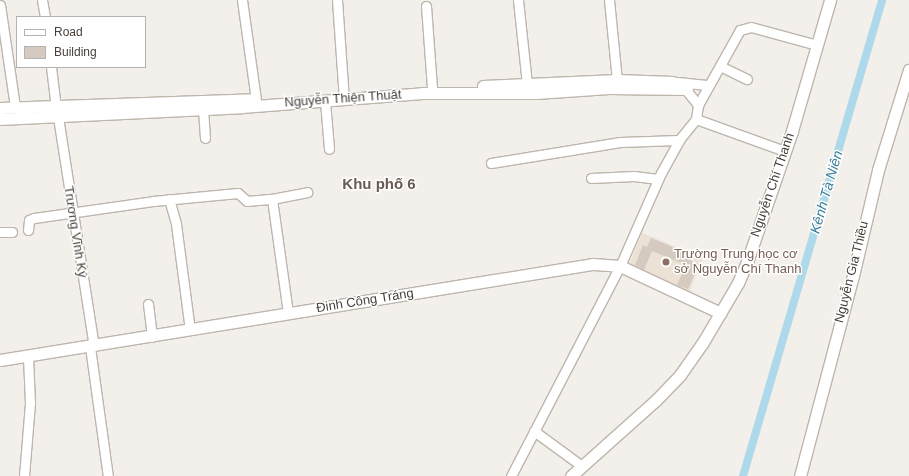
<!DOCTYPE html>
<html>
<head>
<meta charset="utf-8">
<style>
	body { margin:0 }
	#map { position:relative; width:909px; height:476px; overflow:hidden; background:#f3efea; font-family:Arial,sans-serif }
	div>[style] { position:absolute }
	.education>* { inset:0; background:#ebe2d5; transform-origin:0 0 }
	.canal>* { height:8px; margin:-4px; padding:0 4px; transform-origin:4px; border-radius:4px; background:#add9ea }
	.building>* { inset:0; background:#d4cac0 }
	.roads { filter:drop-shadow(1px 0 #beb6ad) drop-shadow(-1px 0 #beb6ad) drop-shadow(0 1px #beb6ad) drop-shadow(0 -1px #beb6ad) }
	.minor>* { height:9px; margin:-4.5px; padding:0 4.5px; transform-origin:4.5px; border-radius:4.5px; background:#fff }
	.tertiary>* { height:11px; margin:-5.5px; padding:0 5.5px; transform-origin:5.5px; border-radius:5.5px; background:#fff }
	.dots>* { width:11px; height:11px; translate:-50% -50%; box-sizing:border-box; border:2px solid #fff; border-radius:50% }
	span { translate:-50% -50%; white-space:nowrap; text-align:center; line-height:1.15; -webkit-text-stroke:3px #fff; paint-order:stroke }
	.street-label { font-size:13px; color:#473f39 }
	.education-label { font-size:13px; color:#785e54 }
	.left { translate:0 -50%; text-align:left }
	.water-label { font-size:14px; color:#387d9a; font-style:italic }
	.quarter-label { font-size:15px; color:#685c51; font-weight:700 }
	.legend { position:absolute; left:16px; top:16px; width:130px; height:52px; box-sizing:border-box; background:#fff; border:1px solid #b5b2b0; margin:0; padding:5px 7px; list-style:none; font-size:12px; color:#473f39 }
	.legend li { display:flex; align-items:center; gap:8px; height:20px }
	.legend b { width:20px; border:1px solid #b5b2b0 }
</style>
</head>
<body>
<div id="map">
	<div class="education">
		<i style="left:642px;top:233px;width:66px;height:37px;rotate:22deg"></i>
	</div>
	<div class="canal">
		<i style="left:743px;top:476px;width:496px;rotate:-73.7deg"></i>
	</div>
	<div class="building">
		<i style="clip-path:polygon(651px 238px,690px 254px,688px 259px,699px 264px,688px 289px,677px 285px,686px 265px,652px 251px,644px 270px,635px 265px,643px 245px,647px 247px)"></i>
	</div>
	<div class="roads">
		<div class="minor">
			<i style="left:42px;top:0;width:17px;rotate:80deg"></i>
			<i style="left:242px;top:0;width:100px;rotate:82deg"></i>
			<i style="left:337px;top:0;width:99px;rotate:86deg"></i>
			<i style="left:518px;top:0;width:84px;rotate:83.9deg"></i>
			<i style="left:609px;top:0;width:80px;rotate:84.3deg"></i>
			<i style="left:0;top:5px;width:103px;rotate:81.6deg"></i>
			<i style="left:426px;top:6px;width:82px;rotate:85.8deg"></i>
			<i style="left:720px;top:66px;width:30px;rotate:26deg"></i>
			<i style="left:51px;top:67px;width:39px;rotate:83deg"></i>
			<i style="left:678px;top:82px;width:31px;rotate:6deg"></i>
			<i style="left:682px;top:85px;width:26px;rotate:51deg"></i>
			<i style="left:325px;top:101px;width:48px;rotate:85.2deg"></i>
			<i style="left:203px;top:109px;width:29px;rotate:86deg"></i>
			<i style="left:58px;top:117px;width:232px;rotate:81.1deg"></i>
			<i style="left:696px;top:119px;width:95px;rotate:19.8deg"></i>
			<i style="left:491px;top:163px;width:131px;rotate:-9.2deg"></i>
			<i style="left:620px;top:142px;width:59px;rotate:-1.9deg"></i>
			<i style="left:591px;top:178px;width:43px;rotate:-2.7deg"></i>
			<i style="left:634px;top:176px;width:24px;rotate:7deg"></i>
			<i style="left:169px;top:199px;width:26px;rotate:74deg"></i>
			<i style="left:176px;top:224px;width:107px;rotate:82.5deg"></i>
			<i style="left:272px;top:199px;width:36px;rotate:-11deg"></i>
			<i style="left:28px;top:230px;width:10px;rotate:-84deg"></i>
			<i style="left:29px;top:220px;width:5px;rotate:-22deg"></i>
			<i style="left:34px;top:218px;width:120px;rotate:-8.1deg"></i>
			<i style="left:153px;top:201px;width:85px;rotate:-5.4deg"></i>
			<i style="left:238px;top:193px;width:12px;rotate:42deg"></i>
			<i style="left:247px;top:201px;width:25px;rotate:-5deg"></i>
			<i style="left:272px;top:199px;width:115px;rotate:82deg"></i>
			<i style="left:0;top:232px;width:12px"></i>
			<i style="left:148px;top:304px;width:33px;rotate:83deg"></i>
			<i style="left:90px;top:347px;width:130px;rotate:82.1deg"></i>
			<i style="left:534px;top:431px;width:59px;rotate:36.1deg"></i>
			<i style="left:24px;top:476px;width:73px;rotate:-85.3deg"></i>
			<i style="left:30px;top:403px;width:46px;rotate:-92.5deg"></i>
			<i style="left:511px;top:476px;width:237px;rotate:-62.6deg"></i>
			<i style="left:620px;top:266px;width:102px;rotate:-66.2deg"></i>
			<i style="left:661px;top:173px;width:38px;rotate:-61deg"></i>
			<i style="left:679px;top:140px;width:27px;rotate:-51deg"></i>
			<i style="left:696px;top:119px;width:14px;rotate:-82deg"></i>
			<i style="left:698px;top:105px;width:86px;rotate:-60.8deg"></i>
			<i style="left:740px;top:30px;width:11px;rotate:-15deg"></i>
			<i style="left:751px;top:27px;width:68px;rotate:15.3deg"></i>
		</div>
		<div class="tertiary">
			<i style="left:483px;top:86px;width:134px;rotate:-2.6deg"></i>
			<i style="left:617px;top:80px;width:56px;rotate:2deg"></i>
			<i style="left:0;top:108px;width:254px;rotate:-2deg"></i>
			<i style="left:0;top:119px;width:242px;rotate:-2.8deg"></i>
			<i style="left:242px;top:107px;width:181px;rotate:-4.4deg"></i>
			<i style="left:422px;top:93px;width:114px"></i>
			<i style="left:536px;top:93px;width:73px;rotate:-3.9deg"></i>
			<i style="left:609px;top:88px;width:78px;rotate:0.7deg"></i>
			<i style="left:0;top:360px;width:601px;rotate:-9.2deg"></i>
			<i style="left:593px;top:264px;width:27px;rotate:4deg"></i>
			<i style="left:620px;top:266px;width:111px;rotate:25deg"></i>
			<i style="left:571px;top:476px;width:114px;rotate:-41.8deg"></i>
			<i style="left:656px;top:400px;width:35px;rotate:-46deg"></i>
			<i style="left:680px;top:375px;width:38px;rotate:-55deg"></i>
			<i style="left:702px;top:344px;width:71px;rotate:-59.5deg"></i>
			<i style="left:738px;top:283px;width:26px;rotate:-67deg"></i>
			<i style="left:748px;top:259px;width:135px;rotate:-71deg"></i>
			<i style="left:792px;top:131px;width:136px;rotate:-73.8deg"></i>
			<i style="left:800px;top:476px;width:207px;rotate:-75.2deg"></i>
			<i style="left:853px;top:276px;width:109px;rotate:-76.7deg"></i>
			<i style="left:878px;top:170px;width:105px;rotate:-72.8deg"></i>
		</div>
	</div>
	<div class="dots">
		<i style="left:666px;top:262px;background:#8d6e63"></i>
	</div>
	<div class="street-label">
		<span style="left:343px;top:99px;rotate:-4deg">Nguyễn Thiện Thuật</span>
		<span style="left:773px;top:185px;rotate:-71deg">Nguyễn Chí Thanh</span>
		<span style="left:75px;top:232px;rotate:81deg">Trương Vĩnh Ký</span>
		<span style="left:852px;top:272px;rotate:-76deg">Nguyễn Gia Thiều</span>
		<span style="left:365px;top:301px;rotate:-9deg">Đinh Công Tráng</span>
	</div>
	<div class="education-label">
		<span class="left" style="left:674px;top:262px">Trường Trung học cơ<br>sở Nguyễn Chí Thanh</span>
	</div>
	<div class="water-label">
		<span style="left:826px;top:192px;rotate:-74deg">Kênh Tà Niên</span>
	</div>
	<div class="quarter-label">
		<span style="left:379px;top:184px">Khu phố 6</span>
	</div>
	<ul class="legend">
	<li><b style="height:5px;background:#fff"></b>Road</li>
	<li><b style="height:11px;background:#d4cac0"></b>Building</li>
	</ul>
</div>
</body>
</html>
